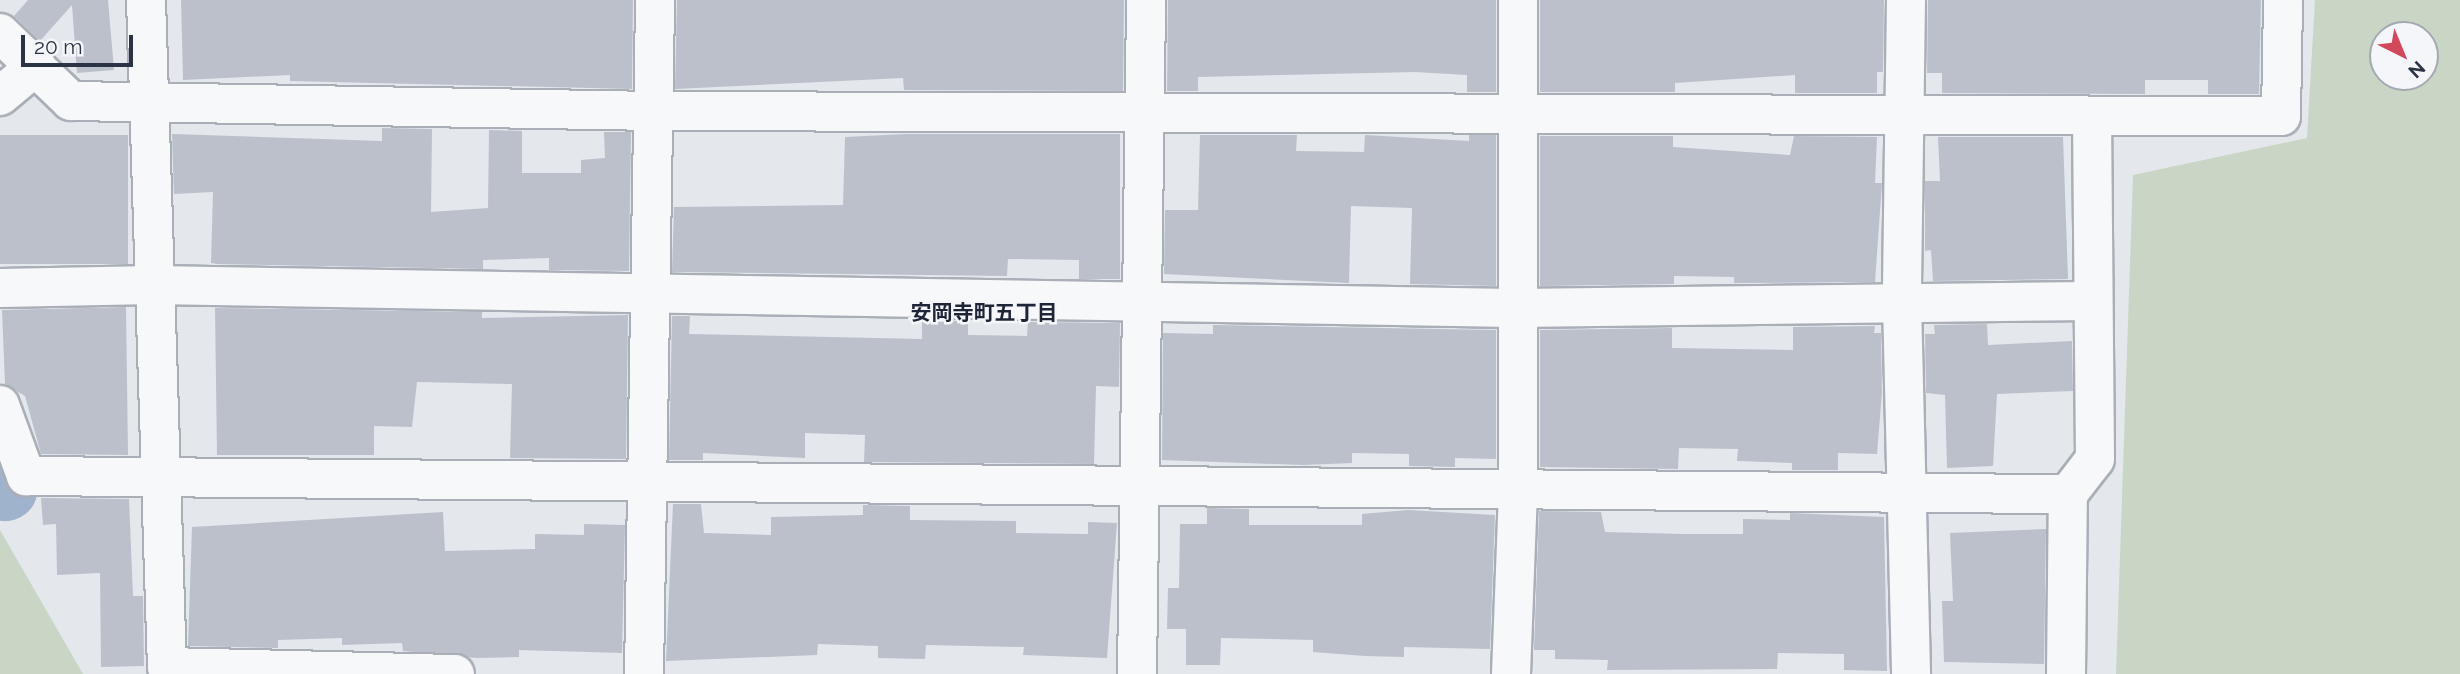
<!DOCTYPE html>
<html>
<head>
<meta charset="utf-8">
<style>
	body { margin:0 }
	#map { position:relative; width:2460px; height:674px; overflow:hidden; background:#e4e7ec; font-family:Raleway,"Noto Sans JP",sans-serif }
	div>[style] { position:absolute }
	.green>* { inset:0; background:#c9d6c5 }
	.river>* { height:66px; margin:-33px; padding:0 33px; transform-origin:33px; border-radius:33px; background:#9fb4cc }
	.building>* { inset:0; background:#bbc0ca; transform-origin:0 0 }
	.roads { filter:drop-shadow(2px 0 #a9aeb7) drop-shadow(-2px 0 #a9aeb7) drop-shadow(0 2px #a9aeb7) drop-shadow(0 -2px #a9aeb7) }
	.street>* { height:38px; margin:-19px; padding:0 19px; transform-origin:19px; border-radius:19px; background:#f7f8fa }
	span { translate:-50% -50%; white-space:nowrap; text-align:center; line-height:1.15; -webkit-text-stroke:5px #f4f6f9; paint-order:stroke }
	.neighbourhood-label { font-size:21px; color:#1d2536; font-weight:700 }
	.north { position:absolute; left:2369px; top:21px; width:70px; height:70px; box-sizing:border-box; background:#f4f6f9; border:2px solid #a4a8b1; border-radius:50%; rotate:137deg; font-size:19px; font-weight:700; line-height:28px; text-align:center; color:#2b3445 }
	.north::after { content:''; display:block; margin:auto; width:24px; height:32px; background:#d1495b; clip-path:polygon(50% 0,100% 100%,50% 72%,0 100%) }
	.scale { position:absolute; left:21px; top:35px; width:112px; height:32px; box-sizing:border-box; border:4px solid #2b3445; border-top:0; padding-left:9px; font-size:21px; line-height:24px; white-space:nowrap; color:#2b3445; -webkit-text-stroke:5px #f4f6f9; paint-order:stroke }
</style>
</head>
<body>
<div id="map">
	<div class="green">
		<i style="clip-path:polygon(evenodd,2315px 0,2460px 0,2460px 674px,2116px 674px,2133px 175px,2307px 138px,2315px 0,2425px 35px,2425px 77px,2383px 77px,2383px 35px,2425px 35px)"></i>
		<i style="clip-path:polygon(0 530px,83px 674px,0 674px)"></i>
	</div>
	<div class="river">
		<i style="left:0;top:473px;width:16px;rotate:72deg"></i>
	</div>
	<div class="building">
		<i style="clip-path:polygon(28px 0,108px 0,114px 70px,77px 73px,72px 5px,40px 41px,14px 16px)"></i>
		<i style="clip-path:polygon(181px 0,633px 0,632px 89px,290px 81px,290px 75px,183px 80px)"></i>
		<i style="clip-path:polygon(677px 0,1124px 0,1123px 91px,904px 90px,903px 78px,675px 89px)"></i>
		<i style="clip-path:polygon(1168px 0,1496px 0,1496px 92px,1467px 92px,1467px 75px,1415px 72px,1198px 77px,1198px 91px,1167px 91px)"></i>
		<i style="clip-path:polygon(1540px 0,1884px 0,1883px 72px,1877px 72px,1877px 93px,1795px 93px,1795px 75px,1675px 83px,1675px 92px,1540px 92px)"></i>
		<i style="clip-path:polygon(1928px 0,2261px 0,2259px 94px,2208px 94px,2208px 80px,2145px 80px,2145px 94px,1942px 93px,1942px 73px,1927px 73px)"></i>
		<i style="clip-path:polygon(382px 128px,432px 129px,431px 212px,488px 208px,489px 130px,522px 131px,522px 173px,581px 173px,581px 160px,605px 158px,604px 132px,631px 132px,629px 271px,549px 270px,549px 258px,483px 260px,483px 269px,217px 264px,211px 263px,213px 192px,174px 194px,172px 134px,382px 141px)"></i>
		<i style="clip-path:polygon(906px 134px,1120px 134px,1120px 279px,1079px 279px,1079px 260px,1008px 259px,1007px 276px,672px 272px,674px 207px,843px 205px,845px 137px)"></i>
		<i style="left:128px;top:135px;width:129px;height:128px;rotate:90deg"></i>
		<i style="clip-path:polygon(1200px 135px,1297px 135px,1296px 151px,1364px 152px,1365px 135px,1469px 141px,1469px 135px,1496px 135px,1496px 286px,1410px 284px,1412px 208px,1351px 206px,1349px 283px,1164px 274px,1165px 210px,1198px 210px)"></i>
		<i style="clip-path:polygon(1540px 136px,1673px 136px,1673px 147px,1790px 155px,1794px 136px,1877px 137px,1875px 183px,1882px 183px,1875px 282px,1734px 283px,1734px 277px,1674px 276px,1674px 284px,1540px 286px)"></i>
		<i style="clip-path:polygon(1938px 137px,2063px 137px,2068px 279px,1933px 281px,1931px 250px,1925px 251px,1925px 181px,1940px 181px)"></i>
		<i style="clip-path:polygon(126px 307px,128px 455px,41px 454px,25px 396px,5px 384px,2px 310px)"></i>
		<i style="clip-path:polygon(215px 308px,482px 312px,482px 318px,628px 315px,626px 459px,510px 458px,512px 384px,417px 382px,412px 427px,374px 426px,374px 455px,217px 455px)"></i>
		<i style="clip-path:polygon(672px 316px,690px 316px,689px 334px,922px 339px,922px 320px,968px 321px,968px 335px,1027px 336px,1028px 322px,1120px 323px,1119px 387px,1096px 386px,1094px 464px,864px 462px,865px 435px,805px 433px,805px 458px,703px 453px,703px 460px,669px 460px)"></i>
		<i style="clip-path:polygon(1987px 324px,1988px 345px,2072px 341px,2073px 391px,1997px 394px,1993px 466px,1947px 468px,1945px 395px,1926px 393px,1925px 334px,1935px 334px,1934px 325px)"></i>
		<i style="clip-path:polygon(1213px 325px,1496px 330px,1496px 459px,1455px 458px,1455px 467px,1409px 466px,1409px 454px,1352px 453px,1352px 463px,1303px 465px,1162px 460px,1163px 333px,1213px 334px)"></i>
		<i style="clip-path:polygon(1875px 326px,1874px 333px,1881px 333px,1882px 392px,1877px 454px,1838px 453px,1838px 470px,1792px 470px,1792px 463px,1737px 461px,1738px 449px,1679px 448px,1678px 469px,1540px 467px,1540px 330px,1672px 328px,1672px 348px,1793px 350px,1793px 327px)"></i>
		<i style="clip-path:polygon(41px 498px,129px 499px,133px 596px,143px 596px,144px 666px,101px 667px,100px 573px,57px 575px,56px 524px,43px 525px)"></i>
		<i style="clip-path:polygon(673px 504px,701px 504px,704px 533px,771px 535px,771px 517px,863px 515px,863px 505px,910px 506px,910px 520px,1016px 521px,1016px 533px,1088px 534px,1088px 522px,1117px 523px,1107px 658px,1023px 655px,1024px 647px,926px 645px,925px 659px,878px 658px,878px 646px,818px 644px,817px 655px,666px 661px)"></i>
		<i style="clip-path:polygon(1207px 508px,1249px 509px,1249px 525px,1362px 525px,1362px 514px,1408px 510px,1495px 515px,1490px 649px,1404px 647px,1404px 657px,1365px 656px,1313px 652px,1313px 640px,1221px 638px,1220px 665px,1186px 665px,1186px 629px,1167px 629px,1168px 588px,1179px 588px,1180px 524px,1207px 524px)"></i>
		<i style="clip-path:polygon(1539px 511px,1601px 512px,1605px 532px,1683px 534px,1743px 534px,1743px 519px,1790px 520px,1790px 513px,1884px 517px,1887px 671px,1844px 670px,1844px 654px,1778px 653px,1777px 669px,1607px 670px,1608px 660px,1555px 659px,1555px 650px,1534px 650px)"></i>
		<i style="clip-path:polygon(443px 512px,445px 551px,535px 549px,535px 534px,584px 535px,584px 524px,625px 525px,622px 653px,519px 650px,519px 657px,477px 658px,403px 651px,402px 643px,342px 645px,342px 638px,278px 640px,278px 648px,188px 646px,192px 527px)"></i>
		<i style="clip-path:polygon(2046px 529px,2044px 664px,1944px 662px,1942px 601px,1953px 601px,1950px 533px)"></i>
	</div>
	<div class="roads">
		<div class="street">
			<i style="left:146px;top:0;width:667px;rotate:88.2deg"></i>
			<i style="left:167px;top:667px;width:288px;rotate:1.4deg"></i>
			<i style="left:1906px;top:0;width:303px;rotate:90.8deg"></i>
			<i style="left:1902px;top:303px;width:371px;rotate:88.6deg"></i>
			<i style="left:0;top:33px;width:98px;rotate:43.8deg"></i>
			<i style="left:71px;top:101px;width:584px;rotate:0.98deg"></i>
			<i style="left:655px;top:111px;width:1626px;rotate:0.18deg"></i>
			<i style="left:2281px;top:116px;width:116px;rotate:-89deg"></i>
			<i style="left:0;top:96px;width:47px;rotate:-39.8deg"></i>
			<i style="left:0;top:288px;width:154px;rotate:-1.1deg"></i>
			<i style="left:154px;top:285px;width:1363px;rotate:0.97deg"></i>
			<i style="left:1517px;top:308px;width:574px;rotate:-0.7deg"></i>
			<i style="left:0;top:405px;width:76px;rotate:69.9deg"></i>
			<i style="left:26px;top:476px;width:2042px;rotate:0.51deg"></i>
			<i style="left:644px;top:674px;width:674px;rotate:-89.06deg"></i>
			<i style="left:1137px;top:674px;width:674px;rotate:-89.23deg"></i>
			<i style="left:1511px;top:674px;width:181px;rotate:-87.8deg"></i>
			<i style="left:1518px;top:493px;width:493px;rotate:-90deg"></i>
			<i style="left:2066px;top:674px;width:180px;rotate:-89.4deg"></i>
			<i style="left:2068px;top:494px;width:44px;rotate:-52.4deg"></i>
			<i style="left:2095px;top:459px;width:342px;rotate:-90.5deg"></i>
		</div>
	</div>
	<div class="neighbourhood-label">
		<span style="left:984px;top:313px">安岡寺町五丁目</span>
	</div>
	<div class="north">N</div>
	<div class="scale">20 m</div>
</div>
</body>
</html>
